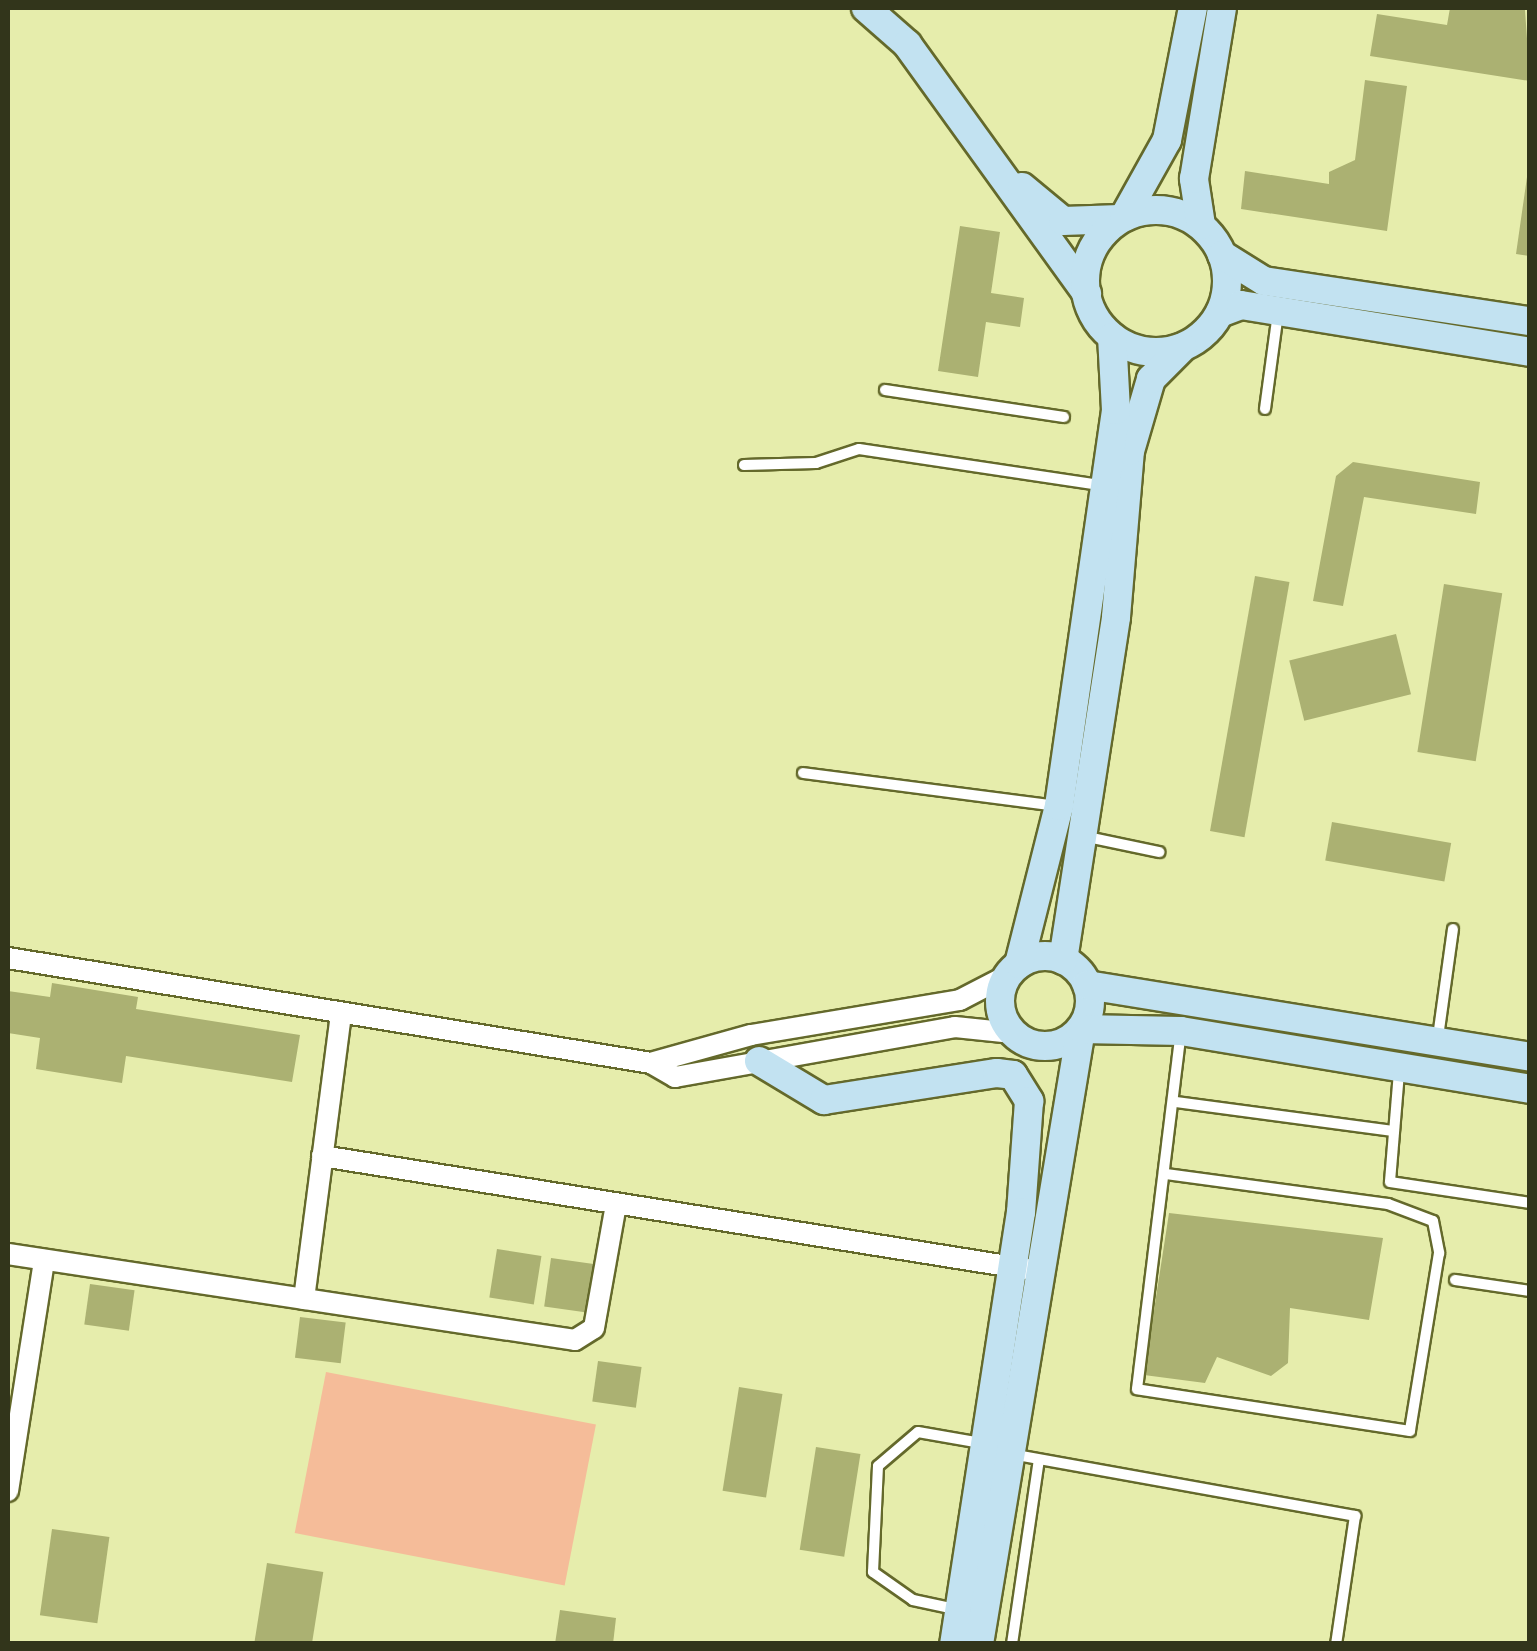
<!DOCTYPE html>
<html>
<head>
<meta charset="utf-8">
<style>
	body { margin:0 }
	#map { position:relative; width:1537px; height:1651px; overflow:hidden; background:#e6edac; font-family:Inter,sans-serif }
	div>[style] { position:absolute }
	.green>* { inset:0; background:#f5bc99; transform-origin:0 0 }
	.building>* { inset:0; background:#abb172; transform-origin:0 0 }
	.roads { filter:drop-shadow(2px 0 #64692b) drop-shadow(-2px 0 #64692b) drop-shadow(0 2px #64692b) drop-shadow(0 -2px #64692b) }
	.lane>* { height:10px; margin:-5px; padding:0 5px; transform-origin:5px; border-radius:5px; background:#fff }
	.street>* { height:20px; margin:-10px; padding:0 10px; transform-origin:10px; border-radius:10px; background:#fff }
	.secondary>* { height:28px; margin:-14px; padding:0 14px; transform-origin:14px; border-radius:14px; background:#c2e2f1 }
	.secondary>.ring { margin:-14px; padding:0; box-sizing:content-box; background:none; border:28px solid #c2e2f1; border-radius:50% }
	span { translate:-50% -50%; white-space:nowrap; text-align:center; line-height:1.15; -webkit-text-stroke:10px #fff; paint-order:stroke }
	.frame { position:absolute; inset:0; border:10px solid #32351b; pointer-events:none }
</style>
</head>
<body>
<div id="map">
	<div class="green">
		<i style="left:326px;top:1372px;width:275px;height:164px;rotate:11deg"></i>
	</div>
	<div class="building">
		<i style="clip-path:polygon(1450px 8px,1525px 10px,1530px 81px,1370px 56px,1377px 14px,1447px 25px)"></i>
		<i style="clip-path:polygon(1365px 80px,1407px 86px,1387px 231px,1241px 209px,1245px 171px,1329px 184px,1329px 172px,1355px 160px)"></i>
		<i style="clip-path:polygon(1527px 177px,1530px 177px,1530px 256px,1516px 254px)"></i>
		<i style="clip-path:polygon(960px 226px,1000px 232px,991px 293px,1024px 298px,1020px 327px,986px 322px,978px 377px,938px 371px)"></i>
		<i style="clip-path:polygon(1353px 462px,1480px 482px,1476px 514px,1364px 497px,1343px 606px,1313px 601px,1336px 476px)"></i>
		<i style="left:1255px;top:576px;width:35px;height:259px;rotate:10deg"></i>
		<i style="left:1444px;top:584px;width:59px;height:170px;rotate:9deg"></i>
		<i style="left:1396px;top:634px;width:62px;height:110px;rotate:76deg"></i>
		<i style="left:1332px;top:822px;width:121px;height:39px;rotate:10deg"></i>
		<i style="clip-path:polygon(52px 983px,138px 997px,136px 1009px,300px 1035px,292px 1082px,126px 1056px,122px 1083px,36px 1069px,40px 1038px,8px 1033px,8px 991px,50px 997px)"></i>
		<i style="clip-path:polygon(1169px 1213px,1383px 1238px,1369px 1320px,1290px 1308px,1288px 1363px,1271px 1376px,1217px 1357px,1205px 1383px,1144px 1375px)"></i>
		<i style="left:497px;top:1249px;width:45px;height:49px;rotate:9deg"></i>
		<i style="left:551px;top:1258px;width:43px;height:49px;rotate:8deg"></i>
		<i style="left:90px;top:1284px;width:45px;height:41px;rotate:8deg"></i>
		<i style="left:300px;top:1317px;width:46px;height:41px;rotate:7deg"></i>
		<i style="left:598px;top:1361px;width:44px;height:41px;rotate:8deg"></i>
		<i style="left:739px;top:1387px;width:44px;height:105px;rotate:9deg"></i>
		<i style="left:816px;top:1447px;width:45px;height:104px;rotate:9deg"></i>
		<i style="left:52px;top:1529px;width:58px;height:87px;rotate:8deg"></i>
		<i style="left:267px;top:1563px;width:57px;height:82px;rotate:9deg"></i>
		<i style="clip-path:polygon(560px 1610px,616px 1618px,613px 1644px,555px 1644px)"></i>
	</div>
	<div class="roads">
		<div class="lane">
			<i style="left:885px;top:390px;width:181px;rotate:8.6deg"></i>
			<i style="left:1265px;top:409px;width:97px;rotate:-82.3deg"></i>
			<i style="left:744px;top:465px;width:72px;rotate:-1.6deg"></i>
			<i style="left:816px;top:463px;width:45px;rotate:-18deg"></i>
			<i style="left:859px;top:449px;width:245px;rotate:8.5deg"></i>
			<i style="left:803px;top:773px;width:257px;rotate:7.4deg"></i>
			<i style="left:1087px;top:837px;width:74px;rotate:11.8deg"></i>
			<i style="left:1438px;top:1037px;width:109px;rotate:-82.1deg"></i>
			<i style="left:1399px;top:1072px;width:110px;rotate:94.7deg"></i>
			<i style="left:1390px;top:1182px;width:142px;rotate:8.5deg"></i>
			<i style="left:1176px;top:1102px;width:219px;rotate:7.6deg"></i>
			<i style="left:1166px;top:1174px;width:224px;rotate:7.7deg"></i>
			<i style="left:1388px;top:1204px;width:48px;rotate:20.7deg"></i>
			<i style="left:1433px;top:1221px;width:33px;rotate:79deg"></i>
			<i style="left:1439px;top:1253px;width:180px;rotate:99.3deg"></i>
			<i style="left:1410px;top:1431px;width:276px;rotate:-171.3deg"></i>
			<i style="left:1137px;top:1389px;width:360px;rotate:-83deg"></i>
			<i style="left:1455px;top:1280px;width:76px;rotate:8.3deg"></i>
			<i style="left:1011px;top:1454px;width:350px;rotate:10.2deg"></i>
			<i style="left:1355px;top:1516px;width:129px;rotate:98.4deg"></i>
			<i style="left:955px;top:1609px;width:43px;rotate:-167.9deg"></i>
			<i style="left:913px;top:1600px;width:49px;rotate:-145deg"></i>
			<i style="left:873px;top:1572px;width:106px;rotate:-87.3deg"></i>
			<i style="left:878px;top:1466px;width:52px;rotate:-40.4deg"></i>
			<i style="left:918px;top:1432px;width:64px;rotate:9.9deg"></i>
			<i style="left:1012px;top:1644px;width:186px;rotate:-81.7deg"></i>
		</div>
		<div class="street">
			<i style="left:8px;top:958px;width:652px;rotate:9.27deg"></i>
			<i style="left:1008px;top:975px;width:54px;rotate:152.5deg"></i>
			<i style="left:960px;top:1000px;width:212px;rotate:170.5deg"></i>
			<i style="left:751px;top:1035px;width:104px;rotate:164.4deg"></i>
			<i style="left:651px;top:1063px;width:28px;rotate:30deg"></i>
			<i style="left:675px;top:1077px;width:284px;rotate:-10.1deg"></i>
			<i style="left:955px;top:1027px;width:58px;rotate:5.9deg"></i>
			<i style="left:322px;top:1156px;width:713px;rotate:9.12deg"></i>
			<i style="left:8px;top:1254px;width:573px;rotate:8.62deg"></i>
			<i style="left:575px;top:1340px;width:22px;rotate:-32deg"></i>
			<i style="left:594px;top:1328px;width:126px;rotate:-79.9deg"></i>
			<i style="left:304px;top:1299px;width:288px;rotate:-82.6deg"></i>
			<i style="left:8px;top:1491px;width:234px;rotate:-81.1deg"></i>
		</div>
		<div class="secondary">
			<i style="left:866px;top:8px;width:55px;rotate:41.3deg"></i>
			<i style="left:907px;top:44px;width:308px;rotate:54.2deg"></i>
			<i style="left:1022px;top:187px;width:53px;rotate:39.7deg"></i>
			<i style="left:1063px;top:221px;width:57px;rotate:-2deg"></i>
			<i class="ring" style="left:1085px;top:210px;width:114px;height:114px"></i>
			<i style="left:1124px;top:217px;width:88px;rotate:-60.8deg"></i>
			<i style="left:1167px;top:140px;width:135px;rotate:-78.9deg"></i>
			<i style="left:1201px;top:225px;width:47px;rotate:-98.7deg"></i>
			<i style="left:1194px;top:179px;width:173px;rotate:-80.7deg"></i>
			<i style="left:1222px;top:255px;width:49px;rotate:31.8deg"></i>
			<i style="left:1264px;top:281px;width:269px;rotate:8.6deg"></i>
			<i style="left:1220px;top:313px;width:22px;rotate:-21deg"></i>
			<i style="left:1241px;top:305px;width:293px;rotate:9.2deg"></i>
			<i class="ring" style="left:1000px;top:956px;width:62px;height:62px"></i>
			<i style="left:1063px;top:960px;width:347px;rotate:-81.2deg"></i>
			<i style="left:1116px;top:617px;width:167px;rotate:-85.2deg"></i>
			<i style="left:1130px;top:451px;width:75px;rotate:-73.7deg"></i>
			<i style="left:1151px;top:379px;width:45px;rotate:-45deg"></i>
			<i style="left:1019px;top:964px;width:163px;rotate:-75.8deg"></i>
			<i style="left:1059px;top:806px;width:400px;rotate:-81.8deg"></i>
			<i style="left:1116px;top:410px;width:73px;rotate:-93.1deg"></i>
			<i style="left:1087px;top:985px;width:449px;rotate:9.2deg"></i>
			<i style="left:759px;top:1061px;width:76px;rotate:31deg"></i>
			<i style="left:824px;top:1100px;width:175px;rotate:-8.9deg"></i>
			<i style="left:997px;top:1073px;width:16px;rotate:7deg"></i>
			<i style="left:1013px;top:1075px;width:31px;rotate:58deg"></i>
			<i style="left:1029px;top:1101px;width:111px;rotate:94.1deg"></i>
			<i style="left:1021px;top:1212px;width:437px;rotate:98.8deg"></i>
			<i style="left:979px;top:1644px;width:623px;rotate:-80.58deg"></i>
			<i style="left:1081px;top:1029px;width:100px;rotate:1.1deg"></i>
			<i style="left:1181px;top:1031px;width:354px;rotate:9.4deg"></i>
		</div>
	</div>
	<div class="frame"></div>
</div>
</body>
</html>
